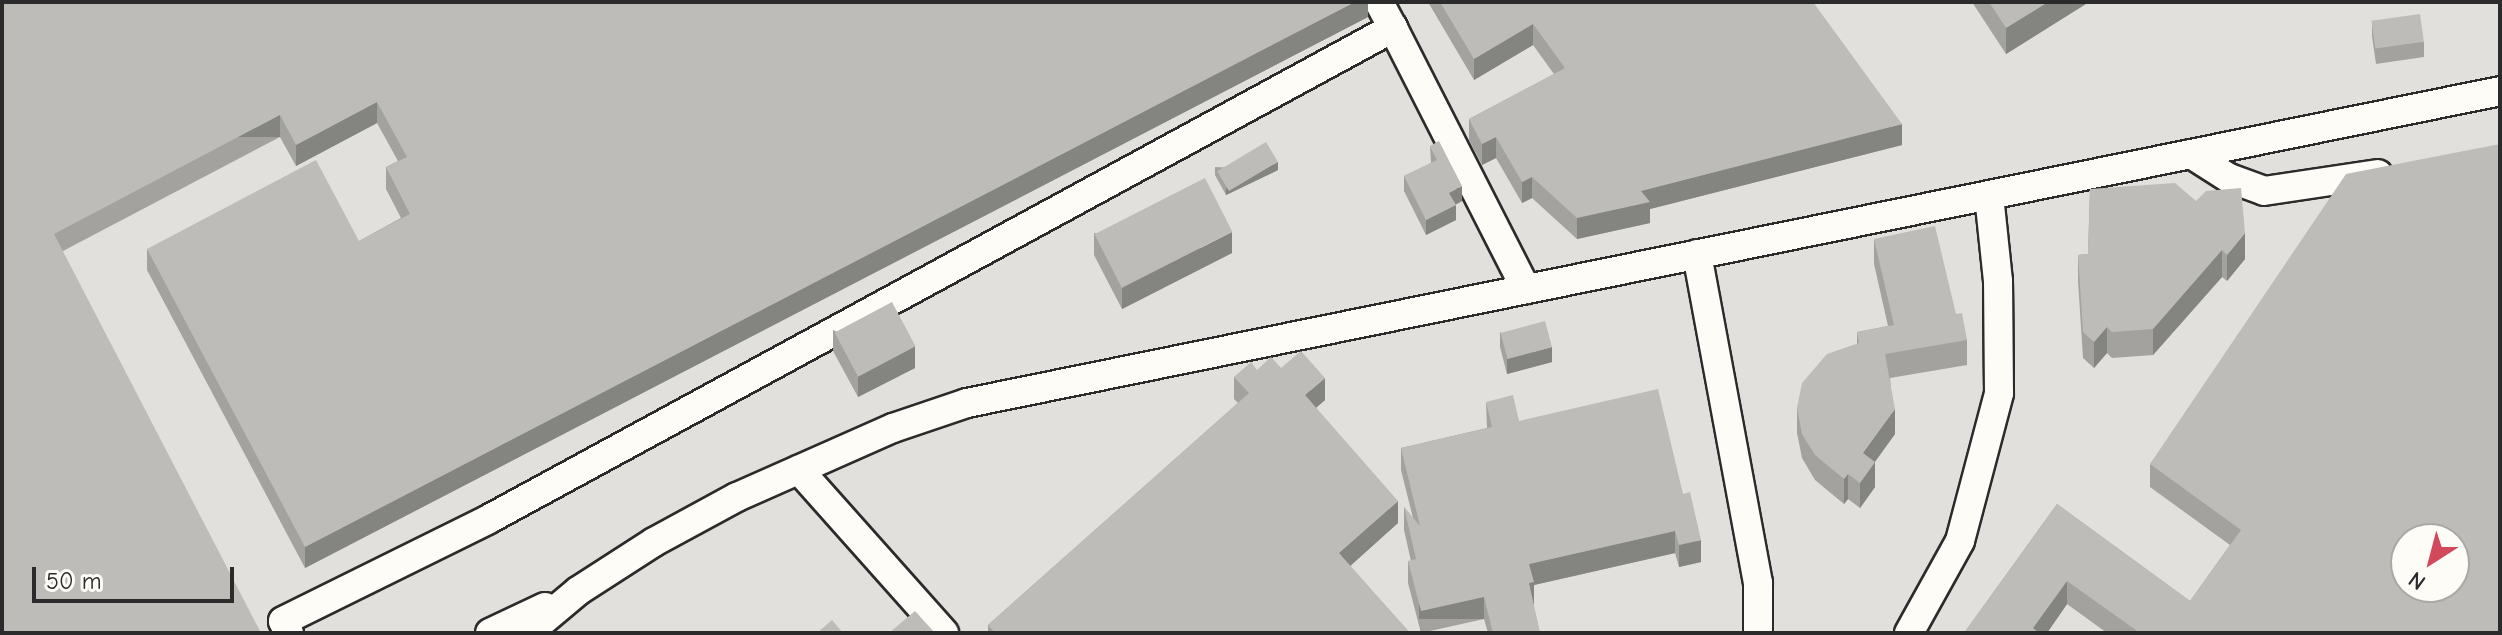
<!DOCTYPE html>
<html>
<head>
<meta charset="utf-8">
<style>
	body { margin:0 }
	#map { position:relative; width:2502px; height:635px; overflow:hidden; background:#f0efeb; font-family:"Comic Neue",sans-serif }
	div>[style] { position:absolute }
	.built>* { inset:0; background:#e1e0dc }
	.roads { filter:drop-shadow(2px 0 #2b2b2b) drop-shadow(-2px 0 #2b2b2b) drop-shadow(0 2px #2b2b2b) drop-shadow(0 -2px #2b2b2b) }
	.minor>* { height:28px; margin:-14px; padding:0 14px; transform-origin:14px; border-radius:14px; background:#fdfcf7 }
	.wall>* { inset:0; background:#a3a29e }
	.shaded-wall>* { inset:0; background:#848481; transform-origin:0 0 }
	.building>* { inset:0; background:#bdbcb8; transform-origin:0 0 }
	span { translate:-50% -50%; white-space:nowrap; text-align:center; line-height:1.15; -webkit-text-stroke:8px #fdfcf7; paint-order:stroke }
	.frame { position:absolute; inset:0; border:4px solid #2b2b2b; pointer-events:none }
	.north { position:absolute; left:2390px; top:523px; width:80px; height:80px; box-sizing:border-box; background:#fdfcf7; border:2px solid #a9a8a5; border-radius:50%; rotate:216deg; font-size:22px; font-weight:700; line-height:32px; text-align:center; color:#2b2b2b }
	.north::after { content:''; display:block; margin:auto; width:28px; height:36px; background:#d1495b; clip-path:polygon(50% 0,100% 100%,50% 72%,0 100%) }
	.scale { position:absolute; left:32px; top:567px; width:202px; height:36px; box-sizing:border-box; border:4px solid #2b2b2b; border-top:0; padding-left:10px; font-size:24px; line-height:28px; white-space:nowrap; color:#2b2b2b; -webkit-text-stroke:6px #fdfcf7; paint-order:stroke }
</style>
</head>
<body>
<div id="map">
	<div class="built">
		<i style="clip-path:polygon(evenodd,2px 2px,2500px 2px,2500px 633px,2px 633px,2px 2px,2406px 539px,2454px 539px,2454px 587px,2406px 587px,2406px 539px)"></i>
	</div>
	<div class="roads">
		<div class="minor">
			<i style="left:1379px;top:2px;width:30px;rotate:62deg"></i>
			<i style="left:2191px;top:154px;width:45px;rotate:32.3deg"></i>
			<i style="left:2229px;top:178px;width:37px;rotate:20deg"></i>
			<i style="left:2264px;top:191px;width:115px;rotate:-8.5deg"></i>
			<i style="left:1697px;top:254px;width:335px;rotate:79.5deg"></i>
			<i style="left:1758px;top:583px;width:50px;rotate:90deg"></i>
			<i style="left:799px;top:470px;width:218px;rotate:48.3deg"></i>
			<i style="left:289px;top:633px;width:13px;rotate:-117deg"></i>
			<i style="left:283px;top:621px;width:230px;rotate:-26.3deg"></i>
			<i style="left:489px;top:519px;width:1029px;rotate:-28.51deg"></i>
			<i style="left:1393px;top:28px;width:293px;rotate:63deg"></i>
			<i style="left:490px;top:633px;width:61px;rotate:-25.3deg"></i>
			<i style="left:528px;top:633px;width:65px;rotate:-40deg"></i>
			<i style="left:578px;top:591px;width:90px;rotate:-32.8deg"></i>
			<i style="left:654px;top:542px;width:94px;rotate:-28.5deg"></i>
			<i style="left:737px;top:497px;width:171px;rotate:-23.9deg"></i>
			<i style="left:893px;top:428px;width:78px;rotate:-18.7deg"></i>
			<i style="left:967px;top:403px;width:1564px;rotate:-11.5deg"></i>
			<i style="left:1909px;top:633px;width:105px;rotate:-61deg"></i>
			<i style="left:1960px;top:541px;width:153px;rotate:-75.2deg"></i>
			<i style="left:1999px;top:393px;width:112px;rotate:-90.5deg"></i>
			<i style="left:1998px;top:281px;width:86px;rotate:-96deg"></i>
		</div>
	</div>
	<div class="wall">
		<i style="clip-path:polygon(2px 2px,1368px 2px,1368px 17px,305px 568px,147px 270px,147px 249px,359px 241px,401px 218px,386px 189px,386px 167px,398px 161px,377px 123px,296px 166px,280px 137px,63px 251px,2px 633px)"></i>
		<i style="clip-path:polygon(1428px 2px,1813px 2px,1902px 145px,1650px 209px,1650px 223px,1577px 239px,1532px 198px,1522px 203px,1496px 158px,1482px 165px,1469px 140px,1469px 119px,1554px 74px,1533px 45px,1474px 80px)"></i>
		<i style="clip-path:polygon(1972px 2px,2089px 2px,2006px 54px)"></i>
		<i style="clip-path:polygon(2372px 21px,2424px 42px,2424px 57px,2376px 64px,2372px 36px)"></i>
		<i style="clip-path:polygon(1430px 146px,1462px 201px,1455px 205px,1456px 220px,1426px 235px,1404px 191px,1404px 176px,1431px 163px)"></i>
		<i style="clip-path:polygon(1215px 167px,1278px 170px,1226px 195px,1215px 175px)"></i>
		<i style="clip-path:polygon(2090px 189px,2245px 259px,2227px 281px,2222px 277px,2153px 355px,2112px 358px,2107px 353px,2094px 368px,2083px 358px,2078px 281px,2078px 255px,2088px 254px)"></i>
		<i style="clip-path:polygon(1094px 233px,1232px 253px,1122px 309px,1094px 255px)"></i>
		<i style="clip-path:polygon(1874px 239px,1956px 314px,1967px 340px,1967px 365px,1890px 378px,1895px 434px,1875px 462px,1875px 487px,1860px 508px,1848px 499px,1844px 504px,1815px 480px,1802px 458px,1797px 433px,1797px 408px,1857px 344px,1857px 332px,1888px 326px,1874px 264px)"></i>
		<i style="clip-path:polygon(833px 330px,915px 368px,858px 397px,833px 351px)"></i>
		<i style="clip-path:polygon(1500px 332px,1552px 362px,1507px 374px,1500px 347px)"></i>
		<i style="clip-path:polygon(1281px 368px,1325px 400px,1316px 408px,1398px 523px,1350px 566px,1410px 633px,988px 633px,988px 625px,1238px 403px,1234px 399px,1234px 377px,1257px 370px)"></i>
		<i style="clip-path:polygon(1486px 402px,1519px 421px,1683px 494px,1701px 562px,1679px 567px,1675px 553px,1534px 585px,1533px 604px,1540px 633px,1488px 633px,1484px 619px,1421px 633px,1408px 583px,1408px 561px,1411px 561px,1404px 530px,1404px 507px,1413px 518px,1401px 470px,1401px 448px,1487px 428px)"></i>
		<i style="clip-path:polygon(2150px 464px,2500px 633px,2107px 633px,2067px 604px,2047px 633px,1964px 633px,2057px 504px,2190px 601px,2230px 545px,2150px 487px)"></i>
	</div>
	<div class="shaded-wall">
		<i style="clip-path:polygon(1355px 2px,1368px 2px,1368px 17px,305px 568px,305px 547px)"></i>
		<i style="clip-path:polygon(2048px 2px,2089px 2px,2006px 54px,2006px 28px)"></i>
		<i style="clip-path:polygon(1533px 24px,1533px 45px,1474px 80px,1474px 59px)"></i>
		<i style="clip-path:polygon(377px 102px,377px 123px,296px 166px,296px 145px)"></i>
		<i style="left:280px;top:115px;width:22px;height:255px;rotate:90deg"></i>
		<i style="clip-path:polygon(1902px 124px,1902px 145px,1650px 209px,1650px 223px,1577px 239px,1577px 218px,1641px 191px)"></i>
		<i style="clip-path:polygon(1496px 137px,1496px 158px,1482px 165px,1482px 144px)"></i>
		<i style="clip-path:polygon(1278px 162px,1278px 170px,1226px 195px,1226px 188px)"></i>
		<i style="clip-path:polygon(1532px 177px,1532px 198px,1522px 203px,1522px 182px)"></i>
		<i style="clip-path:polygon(1462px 186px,1462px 201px,1449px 208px,1449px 193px)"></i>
		<i style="clip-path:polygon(1456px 205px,1456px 220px,1426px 235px,1426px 220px)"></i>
		<i style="clip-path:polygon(1232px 232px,1232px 253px,1122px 309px,1122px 288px)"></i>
		<i style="clip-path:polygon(2245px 233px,2245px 259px,2227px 281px,2227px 255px)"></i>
		<i style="clip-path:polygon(2222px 250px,2222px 277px,2153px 355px,2153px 329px)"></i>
		<i style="clip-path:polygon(2107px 327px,2107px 353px,2094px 368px,2094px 342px)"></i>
		<i style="clip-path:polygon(915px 346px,915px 368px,858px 397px,858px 376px)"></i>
		<i style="clip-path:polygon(1552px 347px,1552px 362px,1507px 374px,1507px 359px)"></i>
		<i style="clip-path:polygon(1325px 378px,1325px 400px,1305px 417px,1305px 395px)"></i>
		<i style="clip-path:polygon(1895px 409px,1895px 434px,1863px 478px,1863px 453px)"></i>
		<i style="clip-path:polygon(1875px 462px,1875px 487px,1860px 508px,1860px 483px)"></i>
		<i style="clip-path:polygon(1848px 474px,1848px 499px,1844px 504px,1844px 479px)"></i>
		<i style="clip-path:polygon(1398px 501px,1398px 523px,1339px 576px,1339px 553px)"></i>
		<i style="clip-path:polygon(1675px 531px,1675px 553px,1534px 585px,1534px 604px,1529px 605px,1529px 564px)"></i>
		<i style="clip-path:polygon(1701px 540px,1701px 562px,1679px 567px,1679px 545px)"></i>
		<i style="clip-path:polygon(2067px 581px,2067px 604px,2047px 633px,2033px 633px,2033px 628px)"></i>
		<i style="left:1484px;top:597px;width:22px;height:65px;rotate:90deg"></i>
	</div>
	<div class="building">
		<i style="clip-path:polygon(2px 2px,1355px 2px,305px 547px,147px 249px,316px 160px,359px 241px,410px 214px,386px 167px,407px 157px,377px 102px,296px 145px,280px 115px,54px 234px,261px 633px,2px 633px)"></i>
		<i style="clip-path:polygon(1440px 2px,1813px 2px,1902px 124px,1641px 191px,1650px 202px,1577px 218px,1532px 177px,1522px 182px,1496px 137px,1482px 144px,1469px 119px,1565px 68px,1533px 24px,1474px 59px)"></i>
		<i style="clip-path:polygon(1989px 2px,2048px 2px,2006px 28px)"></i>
		<i style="left:2420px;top:14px;width:28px;height:49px;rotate:82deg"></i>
		<i style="clip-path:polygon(1439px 141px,1462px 186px,1449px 193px,1456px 205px,1426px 220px,1404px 176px,1437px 160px,1430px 146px)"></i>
		<i style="left:1266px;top:142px;width:23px;height:57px;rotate:59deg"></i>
		<i style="clip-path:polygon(evenodd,2500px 144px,2500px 633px,2140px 633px,2067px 581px,2033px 628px,2039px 633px,1964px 633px,2057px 504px,2190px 601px,2241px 530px,2150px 464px,2346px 174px,2500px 144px,2406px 539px,2454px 539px,2454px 587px,2406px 587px,2406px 539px)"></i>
		<i style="left:1205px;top:178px;width:60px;height:124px;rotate:63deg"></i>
		<i style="clip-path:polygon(2175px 183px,2196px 201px,2206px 191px,2241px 188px,2245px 233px,2227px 255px,2222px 250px,2153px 329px,2112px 332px,2107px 327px,2094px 342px,2083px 332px,2078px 255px,2088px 254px,2090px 189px)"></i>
		<i style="clip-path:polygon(1935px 226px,1956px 314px,1962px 313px,1967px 340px,1885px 354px,1895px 409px,1863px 453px,1875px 462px,1860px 483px,1848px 474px,1844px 479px,1815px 455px,1802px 434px,1797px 408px,1802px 383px,1827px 354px,1859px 343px,1857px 332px,1894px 325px,1874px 239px)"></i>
		<i style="left:892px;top:302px;width:50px;height:65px;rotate:62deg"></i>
		<i style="left:1545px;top:321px;width:27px;height:46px;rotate:75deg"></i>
		<i style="clip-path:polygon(1301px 351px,1325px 378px,1305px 395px,1398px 501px,1339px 553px,1410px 633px,995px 633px,988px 625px,1249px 393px,1234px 377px,1251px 362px,1257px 370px,1271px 357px,1281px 368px)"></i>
		<i style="clip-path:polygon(1658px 389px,1683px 494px,1690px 492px,1701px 540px,1679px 545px,1675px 531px,1529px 564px,1534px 582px,1529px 583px,1540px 633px,1493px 633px,1484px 597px,1421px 611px,1408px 561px,1416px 559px,1404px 507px,1420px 526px,1401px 448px,1492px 427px,1486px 402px,1513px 395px,1519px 421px)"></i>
		<i style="clip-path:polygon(915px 611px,935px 633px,889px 633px)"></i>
		<i style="clip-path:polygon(832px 620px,843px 633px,817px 633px)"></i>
	</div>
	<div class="frame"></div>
	<div class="north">N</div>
	<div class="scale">50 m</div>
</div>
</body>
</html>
